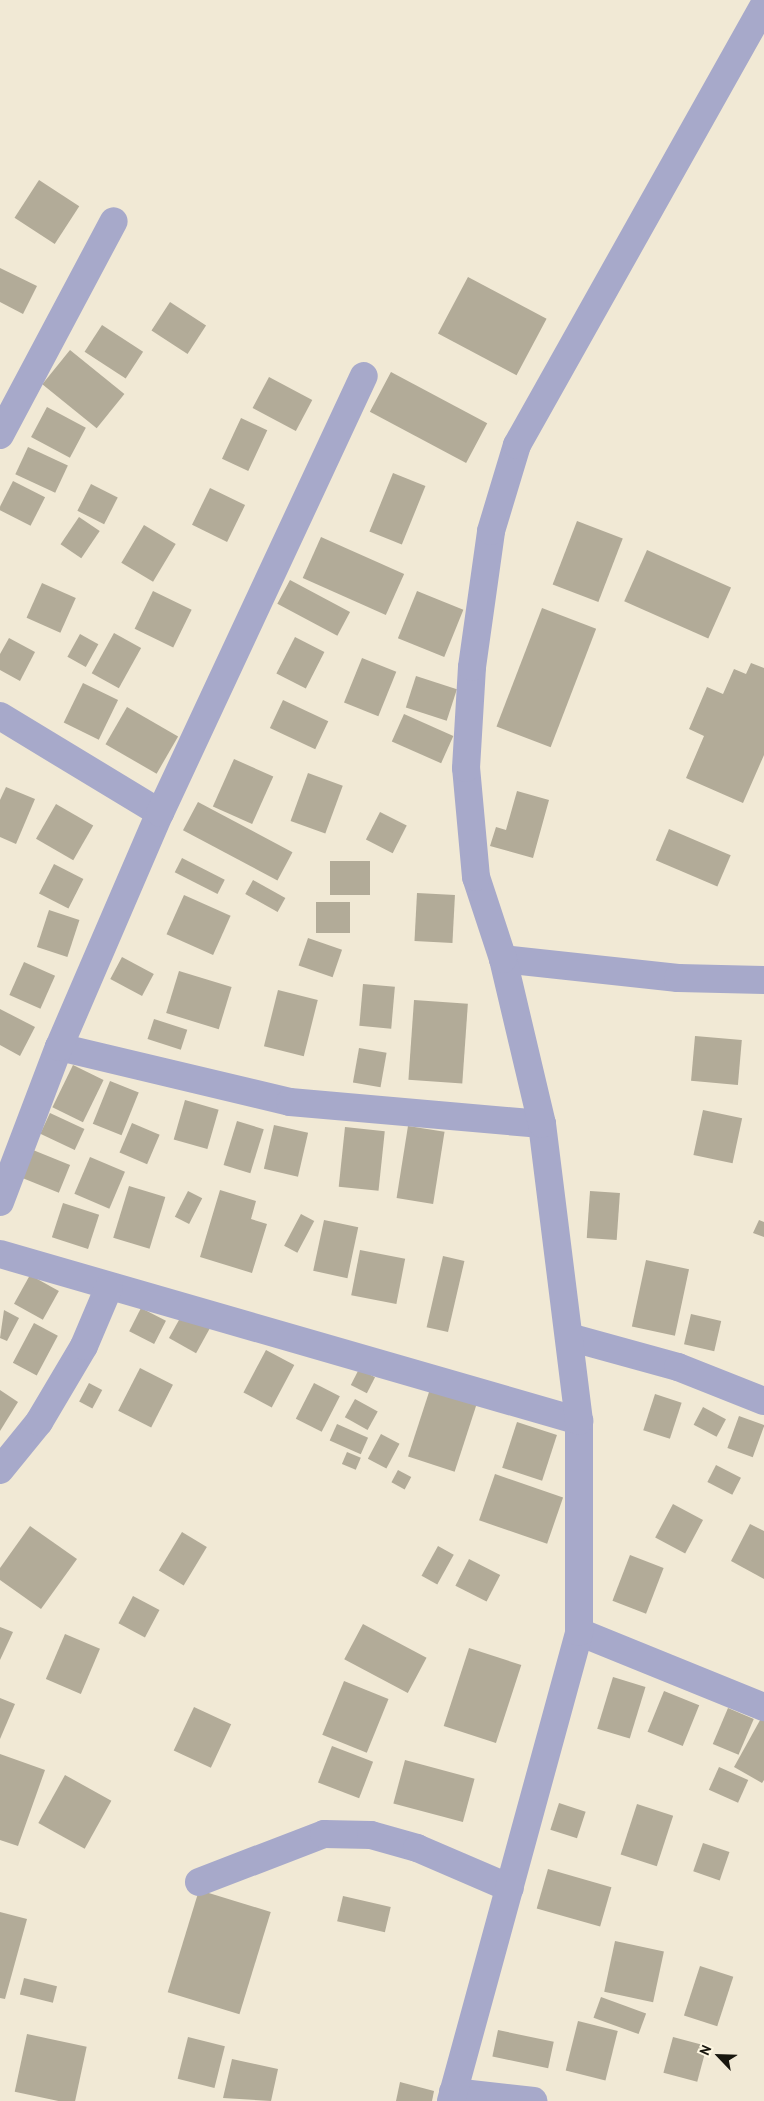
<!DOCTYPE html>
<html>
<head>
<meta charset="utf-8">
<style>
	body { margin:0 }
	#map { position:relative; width:764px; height:2101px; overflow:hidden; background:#f1e9d5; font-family:"PT Sans",sans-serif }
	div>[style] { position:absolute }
	.building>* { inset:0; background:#b2ab98; transform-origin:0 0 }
	.minor>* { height:28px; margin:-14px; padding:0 14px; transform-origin:14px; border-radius:14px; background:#a7a9ca }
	span { translate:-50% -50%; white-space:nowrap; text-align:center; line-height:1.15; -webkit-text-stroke:5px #fef7e2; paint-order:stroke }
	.north { position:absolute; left:694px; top:2031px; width:50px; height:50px; -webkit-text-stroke:4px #fef7e2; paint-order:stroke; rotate:294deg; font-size:14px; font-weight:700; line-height:20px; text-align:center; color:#18160e }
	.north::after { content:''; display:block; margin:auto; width:18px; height:22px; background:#18160e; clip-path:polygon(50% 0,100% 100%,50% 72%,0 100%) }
</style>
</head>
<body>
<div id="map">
	<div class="building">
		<i style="left:39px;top:180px;width:48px;height:45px;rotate:33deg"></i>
		<i style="clip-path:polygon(0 268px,37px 286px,23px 314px,0 302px)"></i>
		<i style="left:468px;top:277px;width:89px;height:64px;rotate:28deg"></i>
		<i style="left:170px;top:302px;width:43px;height:34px;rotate:33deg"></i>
		<i style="left:102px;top:325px;width:49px;height:32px;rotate:33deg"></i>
		<i style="left:70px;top:350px;width:70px;height:44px;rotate:39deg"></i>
		<i style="left:391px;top:372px;width:109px;height:45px;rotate:28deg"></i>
		<i style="left:269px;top:377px;width:49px;height:35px;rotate:28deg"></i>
		<i style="left:47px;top:407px;width:44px;height:34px;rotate:28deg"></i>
		<i style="left:241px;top:418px;width:29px;height:45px;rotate:25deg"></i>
		<i style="left:28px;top:447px;width:44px;height:30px;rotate:25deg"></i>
		<i style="left:393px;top:473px;width:35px;height:63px;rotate:22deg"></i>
		<i style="left:13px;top:481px;width:36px;height:32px;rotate:27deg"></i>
		<i style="left:91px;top:484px;width:30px;height:30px;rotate:27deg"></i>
		<i style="left:210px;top:488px;width:39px;height:41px;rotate:26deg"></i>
		<i style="left:79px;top:517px;width:25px;height:33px;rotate:34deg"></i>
		<i style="left:577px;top:521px;width:49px;height:68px;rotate:21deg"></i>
		<i style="left:144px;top:525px;width:37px;height:44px;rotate:31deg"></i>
		<i style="left:321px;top:537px;width:91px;height:45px;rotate:24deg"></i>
		<i style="left:647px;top:550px;width:92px;height:56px;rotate:24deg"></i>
		<i style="left:290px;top:580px;width:68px;height:27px;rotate:28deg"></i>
		<i style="left:42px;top:583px;width:37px;height:38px;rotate:24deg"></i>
		<i style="left:153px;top:591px;width:43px;height:42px;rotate:26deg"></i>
		<i style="left:417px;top:591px;width:50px;height:51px;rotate:22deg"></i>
		<i style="left:542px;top:608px;width:58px;height:127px;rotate:21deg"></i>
		<i style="left:114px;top:633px;width:31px;height:46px;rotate:29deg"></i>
		<i style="left:80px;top:634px;width:21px;height:26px;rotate:29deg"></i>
		<i style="left:295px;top:637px;width:33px;height:41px;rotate:27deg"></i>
		<i style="clip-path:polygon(9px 638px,35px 652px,20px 681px,0 670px,0 654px)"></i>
		<i style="left:362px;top:658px;width:37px;height:48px;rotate:22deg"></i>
		<i style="clip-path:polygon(751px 663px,764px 668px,764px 755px,743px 803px,686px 778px,704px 736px,689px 729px,707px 687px,723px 694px,734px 669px,746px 674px)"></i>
		<i style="left:416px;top:676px;width:43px;height:33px;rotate:18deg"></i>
		<i style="left:83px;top:683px;width:39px;height:44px;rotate:26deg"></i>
		<i style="left:283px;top:700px;width:50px;height:31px;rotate:25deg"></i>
		<i style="left:127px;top:707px;width:59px;height:43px;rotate:30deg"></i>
		<i style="left:404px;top:714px;width:54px;height:30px;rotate:24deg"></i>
		<i style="left:234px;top:759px;width:43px;height:52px;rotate:24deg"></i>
		<i style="left:308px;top:773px;width:37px;height:51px;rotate:20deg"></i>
		<i style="clip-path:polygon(6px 787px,35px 799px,16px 844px,0 837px,0 800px)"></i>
		<i style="clip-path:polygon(517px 791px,549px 800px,533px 858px,490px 846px,496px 827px,506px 830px)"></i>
		<i style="left:198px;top:802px;width:107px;height:32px;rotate:28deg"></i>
		<i style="left:56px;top:804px;width:43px;height:40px;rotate:30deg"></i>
		<i style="left:380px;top:812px;width:30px;height:31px;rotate:27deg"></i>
		<i style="left:669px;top:829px;width:67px;height:34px;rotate:23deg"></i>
		<i style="left:182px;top:858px;width:48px;height:16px;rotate:27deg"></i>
		<i style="left:330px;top:861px;width:40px;height:34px"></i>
		<i style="left:54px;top:864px;width:33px;height:33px;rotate:27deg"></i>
		<i style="left:253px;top:880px;width:37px;height:16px;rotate:29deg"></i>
		<i style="left:417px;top:893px;width:38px;height:48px;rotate:3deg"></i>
		<i style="left:184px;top:895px;width:51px;height:43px;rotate:24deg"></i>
		<i style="left:316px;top:902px;width:34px;height:31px"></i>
		<i style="left:49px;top:910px;width:32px;height:39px;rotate:18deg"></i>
		<i style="left:308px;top:938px;width:36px;height:29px;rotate:19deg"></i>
		<i style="left:122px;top:957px;width:36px;height:25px;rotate:28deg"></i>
		<i style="left:24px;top:962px;width:34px;height:36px;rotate:24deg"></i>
		<i style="left:179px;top:971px;width:55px;height:44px;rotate:17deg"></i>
		<i style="left:363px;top:984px;width:32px;height:42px;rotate:5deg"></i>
		<i style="left:278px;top:990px;width:41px;height:58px;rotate:14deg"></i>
		<i style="left:414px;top:1000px;width:54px;height:80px;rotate:4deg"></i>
		<i style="clip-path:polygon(0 1009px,35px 1027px,20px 1056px,0 1045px)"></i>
		<i style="left:154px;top:1019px;width:35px;height:21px;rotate:18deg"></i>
		<i style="left:695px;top:1036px;width:47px;height:45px;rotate:5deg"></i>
		<i style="left:359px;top:1048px;width:28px;height:35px;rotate:10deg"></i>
		<i style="left:73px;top:1065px;width:34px;height:47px;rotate:26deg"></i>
		<i style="left:110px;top:1081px;width:31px;height:46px;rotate:22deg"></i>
		<i style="left:185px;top:1100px;width:35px;height:41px;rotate:16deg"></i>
		<i style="left:703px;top:1110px;width:40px;height:46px;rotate:12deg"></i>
		<i style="left:50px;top:1113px;width:38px;height:23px;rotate:25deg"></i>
		<i style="left:237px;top:1121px;width:28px;height:46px;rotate:17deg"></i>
		<i style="left:132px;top:1123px;width:30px;height:32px;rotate:23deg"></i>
		<i style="left:274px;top:1125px;width:35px;height:45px;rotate:13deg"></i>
		<i style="left:408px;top:1126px;width:37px;height:73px;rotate:9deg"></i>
		<i style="left:345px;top:1127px;width:40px;height:60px;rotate:6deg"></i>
		<i style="left:33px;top:1150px;width:40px;height:30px;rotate:22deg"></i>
		<i style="left:90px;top:1157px;width:38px;height:40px;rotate:23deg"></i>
		<i style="left:129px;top:1186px;width:38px;height:54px;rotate:17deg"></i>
		<i style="clip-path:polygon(220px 1190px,256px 1201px,251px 1219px,267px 1224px,252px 1273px,200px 1257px)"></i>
		<i style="left:188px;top:1191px;width:16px;height:29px;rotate:27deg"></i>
		<i style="left:590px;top:1191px;width:30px;height:47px;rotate:4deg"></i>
		<i style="left:63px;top:1203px;width:38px;height:36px;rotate:18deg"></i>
		<i style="left:301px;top:1214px;width:15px;height:36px;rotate:28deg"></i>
		<i style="left:324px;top:1220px;width:35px;height:52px;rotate:12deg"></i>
		<i style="clip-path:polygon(759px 1220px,764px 1222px,764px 1237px,753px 1233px)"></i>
		<i style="left:360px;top:1250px;width:46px;height:46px;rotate:11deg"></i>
		<i style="left:443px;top:1256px;width:22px;height:73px;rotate:13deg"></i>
		<i style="left:646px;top:1260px;width:44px;height:68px;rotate:12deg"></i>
		<i style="left:30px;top:1275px;width:33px;height:33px;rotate:29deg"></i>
		<i style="left:141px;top:1308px;width:28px;height:26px;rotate:27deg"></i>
		<i style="clip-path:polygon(4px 1310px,19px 1318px,7px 1341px,0 1338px)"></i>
		<i style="left:184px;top:1311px;width:31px;height:31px;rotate:29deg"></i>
		<i style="left:691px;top:1314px;width:31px;height:31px;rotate:13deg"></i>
		<i style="left:34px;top:1323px;width:27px;height:45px;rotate:28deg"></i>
		<i style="left:266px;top:1350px;width:32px;height:48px;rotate:28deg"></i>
		<i style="left:140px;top:1368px;width:37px;height:48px;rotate:27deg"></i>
		<i style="left:359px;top:1369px;width:18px;height:18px;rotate:27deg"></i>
		<i style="left:89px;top:1383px;width:15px;height:21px;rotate:28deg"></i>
		<i style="left:314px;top:1383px;width:29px;height:40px;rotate:27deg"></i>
		<i style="left:430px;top:1389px;width:49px;height:71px;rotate:18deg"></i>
		<i style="clip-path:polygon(0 1390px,18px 1402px,0 1431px)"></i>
		<i style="left:655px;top:1394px;width:28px;height:38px;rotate:18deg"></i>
		<i style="left:355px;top:1399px;width:26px;height:21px;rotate:29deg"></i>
		<i style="left:703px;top:1407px;width:26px;height:20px;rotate:28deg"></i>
		<i style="left:739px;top:1416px;width:27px;height:34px;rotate:20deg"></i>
		<i style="left:517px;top:1422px;width:42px;height:48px;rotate:18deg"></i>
		<i style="left:337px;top:1424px;width:34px;height:18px;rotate:24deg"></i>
		<i style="left:381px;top:1434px;width:21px;height:28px;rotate:28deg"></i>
		<i style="left:347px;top:1452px;width:15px;height:13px;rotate:23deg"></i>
		<i style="left:716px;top:1465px;width:28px;height:19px;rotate:27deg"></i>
		<i style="left:398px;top:1470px;width:15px;height:14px;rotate:28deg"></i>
		<i style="left:495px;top:1474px;width:72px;height:49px;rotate:19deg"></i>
		<i style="left:673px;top:1504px;width:34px;height:38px;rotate:28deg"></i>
		<i style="clip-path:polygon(750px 1524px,764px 1531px,764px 1579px,731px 1561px)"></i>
		<i style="clip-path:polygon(30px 1526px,77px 1559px,41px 1609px,0 1580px,0 1568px)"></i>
		<i style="left:182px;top:1532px;width:29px;height:45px;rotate:31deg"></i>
		<i style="left:438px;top:1546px;width:18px;height:34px;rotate:29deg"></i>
		<i style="left:630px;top:1555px;width:36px;height:49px;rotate:21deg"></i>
		<i style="left:469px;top:1559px;width:35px;height:30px;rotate:27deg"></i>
		<i style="left:133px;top:1596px;width:30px;height:31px;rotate:28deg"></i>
		<i style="left:363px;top:1624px;width:72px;height:40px;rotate:28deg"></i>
		<i style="clip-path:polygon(0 1627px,13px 1632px,0 1660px)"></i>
		<i style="left:65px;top:1634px;width:38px;height:49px;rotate:23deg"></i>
		<i style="left:469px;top:1648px;width:55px;height:82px;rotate:18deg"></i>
		<i style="left:613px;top:1677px;width:34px;height:54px;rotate:17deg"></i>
		<i style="left:344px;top:1681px;width:48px;height:58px;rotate:22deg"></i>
		<i style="left:664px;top:1691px;width:38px;height:44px;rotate:22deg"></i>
		<i style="clip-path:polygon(0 1698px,15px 1704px,0 1739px)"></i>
		<i style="left:194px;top:1707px;width:41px;height:48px;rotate:25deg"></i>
		<i style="left:728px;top:1708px;width:28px;height:39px;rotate:23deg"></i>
		<i style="clip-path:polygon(764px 1713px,764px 1780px,762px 1783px,734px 1767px)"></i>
		<i style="left:332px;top:1746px;width:44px;height:39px;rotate:21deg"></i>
		<i style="clip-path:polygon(0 1754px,45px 1770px,18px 1846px,0 1840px)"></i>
		<i style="left:405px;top:1760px;width:72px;height:45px;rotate:15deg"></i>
		<i style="left:719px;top:1767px;width:32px;height:25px;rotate:24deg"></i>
		<i style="left:65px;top:1775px;width:53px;height:55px;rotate:29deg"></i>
		<i style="left:559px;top:1803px;width:28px;height:28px;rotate:18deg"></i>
		<i style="left:637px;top:1804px;width:38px;height:53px;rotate:18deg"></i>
		<i style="left:703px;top:1843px;width:28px;height:30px;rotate:19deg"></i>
		<i style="left:548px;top:1869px;width:66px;height:41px;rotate:16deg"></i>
		<i style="left:199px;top:1890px;width:75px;height:107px;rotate:17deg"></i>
		<i style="left:343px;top:1896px;width:49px;height:26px;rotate:13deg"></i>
		<i style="clip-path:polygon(0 1912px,27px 1919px,5px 1999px,0 1998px)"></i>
		<i style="left:615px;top:1941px;width:50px;height:52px;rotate:12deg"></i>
		<i style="left:700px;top:1966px;width:35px;height:52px;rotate:18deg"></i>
		<i style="left:24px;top:1978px;width:34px;height:17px;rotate:14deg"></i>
		<i style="left:601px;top:1997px;width:48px;height:22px;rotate:20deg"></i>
		<i style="left:578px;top:2021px;width:41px;height:51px;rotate:14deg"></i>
		<i style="left:498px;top:2030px;width:57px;height:27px;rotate:12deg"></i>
		<i style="left:27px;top:2034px;width:61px;height:59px;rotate:12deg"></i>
		<i style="left:188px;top:2037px;width:38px;height:43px;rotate:14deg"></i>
		<i style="left:673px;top:2037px;width:35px;height:37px;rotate:15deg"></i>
		<i style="clip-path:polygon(232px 2059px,278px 2069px,271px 2101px,223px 2098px)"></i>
		<i style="clip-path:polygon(400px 2082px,434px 2091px,432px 2101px,396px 2101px)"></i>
	</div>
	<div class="minor">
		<i style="left:0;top:435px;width:242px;rotate:-62deg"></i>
		<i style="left:0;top:716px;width:187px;rotate:31.2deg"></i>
		<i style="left:503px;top:959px;width:176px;rotate:6.2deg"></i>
		<i style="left:678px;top:978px;width:86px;rotate:1.3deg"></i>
		<i style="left:59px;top:1047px;width:237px;rotate:13.4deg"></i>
		<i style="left:290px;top:1102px;width:253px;rotate:5deg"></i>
		<i style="left:0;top:1202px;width:166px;rotate:-69.2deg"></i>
		<i style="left:59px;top:1047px;width:255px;rotate:-66.7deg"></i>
		<i style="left:160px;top:813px;width:482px;rotate:-65deg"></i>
		<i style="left:0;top:1254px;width:603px;rotate:16.09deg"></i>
		<i style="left:569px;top:1337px;width:113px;rotate:15.4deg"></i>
		<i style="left:678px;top:1367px;width:92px;rotate:21.6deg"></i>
		<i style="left:0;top:1470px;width:62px;rotate:-50.9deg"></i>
		<i style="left:39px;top:1422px;width:88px;rotate:-59.4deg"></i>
		<i style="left:84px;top:1346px;width:64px;rotate:-67deg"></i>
		<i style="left:579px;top:1632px;width:200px;rotate:22.1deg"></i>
		<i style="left:199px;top:1882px;width:134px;rotate:-21deg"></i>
		<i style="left:324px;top:1834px;width:47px;rotate:1.2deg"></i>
		<i style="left:371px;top:1835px;width:48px;rotate:15.8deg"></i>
		<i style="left:417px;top:1848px;width:101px;rotate:23.3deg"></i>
		<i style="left:453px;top:2092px;width:81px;rotate:6.3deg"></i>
		<i style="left:451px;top:2101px;width:486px;rotate:-74.7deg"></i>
		<i style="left:579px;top:1632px;width:211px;rotate:-90deg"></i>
		<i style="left:579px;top:1421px;width:299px;rotate:-97.1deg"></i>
		<i style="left:542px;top:1124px;width:170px;rotate:-103.3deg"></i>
		<i style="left:503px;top:959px;width:86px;rotate:-108.2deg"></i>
		<i style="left:476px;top:877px;width:109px;rotate:-95.2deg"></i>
		<i style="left:466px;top:768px;width:101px;rotate:-86.6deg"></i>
		<i style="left:472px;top:667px;width:137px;rotate:-82deg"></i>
		<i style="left:491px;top:531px;width:90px;rotate:-73.2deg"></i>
		<i style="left:517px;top:445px;width:505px;rotate:-60.69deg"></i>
	</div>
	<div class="north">N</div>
</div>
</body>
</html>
